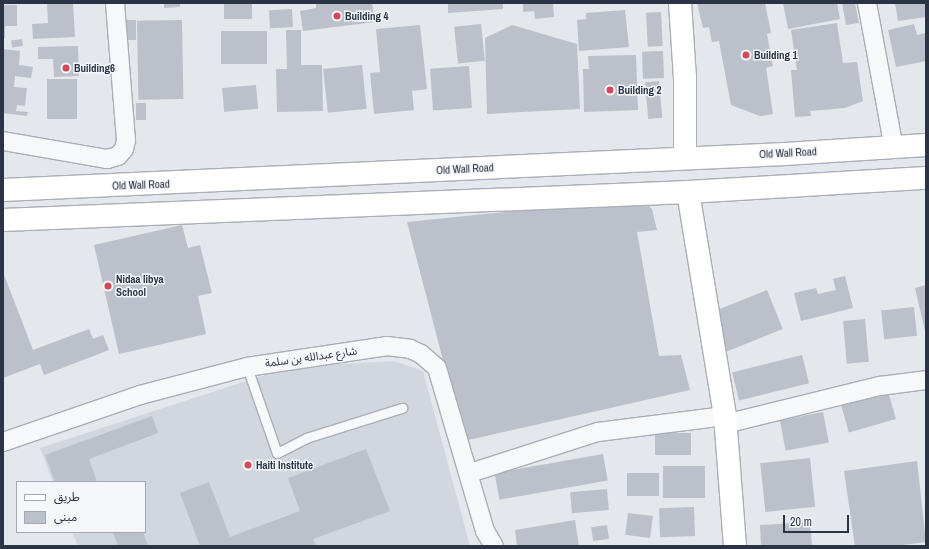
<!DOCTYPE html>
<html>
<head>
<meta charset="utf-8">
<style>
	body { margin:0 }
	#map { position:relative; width:929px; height:549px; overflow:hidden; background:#e4e7ec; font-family:"Archivo Narrow","Noto Sans Arabic",sans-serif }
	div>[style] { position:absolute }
	.built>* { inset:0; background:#d2d6de }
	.building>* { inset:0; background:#bbc0ca; transform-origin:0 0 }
	.roads { filter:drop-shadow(1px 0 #a9aeb7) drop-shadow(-1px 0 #a9aeb7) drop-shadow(0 1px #a9aeb7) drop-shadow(0 -1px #a9aeb7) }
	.service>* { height:9px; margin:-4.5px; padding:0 4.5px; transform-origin:4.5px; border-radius:4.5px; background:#f7f8fa }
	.minor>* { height:18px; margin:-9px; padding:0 9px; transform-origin:9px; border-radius:9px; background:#f7f8fa }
	.secondary>* { height:22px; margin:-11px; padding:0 11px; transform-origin:11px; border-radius:11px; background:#fff }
	.primary>* { height:22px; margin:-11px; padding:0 11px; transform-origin:11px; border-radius:11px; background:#fff }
	.dots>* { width:11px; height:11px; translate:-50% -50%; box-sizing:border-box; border:2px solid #f4f6f9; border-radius:50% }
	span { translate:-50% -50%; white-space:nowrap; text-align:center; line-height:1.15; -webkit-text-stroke:3px #f4f6f9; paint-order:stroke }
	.poi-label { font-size:11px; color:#2b3445; font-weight:700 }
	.left { translate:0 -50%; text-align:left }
	.street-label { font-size:11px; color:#2b3445 }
	.frame { position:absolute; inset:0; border:4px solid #2b3445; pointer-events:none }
	.legend { position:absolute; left:16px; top:481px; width:130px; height:52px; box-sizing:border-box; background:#f4f6f9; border:1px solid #a4a8b1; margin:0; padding:5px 7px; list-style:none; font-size:12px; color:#2b3445 }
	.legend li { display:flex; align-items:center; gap:8px; height:20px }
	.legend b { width:20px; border:1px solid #a4a8b1 }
	.scale { position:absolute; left:783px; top:515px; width:66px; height:18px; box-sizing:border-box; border:2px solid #2b3445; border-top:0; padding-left:5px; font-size:12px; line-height:14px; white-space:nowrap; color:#2b3445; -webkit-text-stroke:3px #f4f6f9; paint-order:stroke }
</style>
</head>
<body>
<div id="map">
	<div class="built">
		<i style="clip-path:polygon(394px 361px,423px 371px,470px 546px,78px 546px,72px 532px,145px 532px,145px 482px,53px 482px,40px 448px,289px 367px)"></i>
	</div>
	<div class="building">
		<i style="clip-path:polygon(47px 3px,73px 3px,75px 37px,33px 39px,32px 24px,48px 23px)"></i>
		<i style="clip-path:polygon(164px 3px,180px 3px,180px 7px,164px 8px)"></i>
		<i style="left:224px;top:3px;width:28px;height:16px"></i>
		<i style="clip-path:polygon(316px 3px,372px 3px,375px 22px,303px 31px,300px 11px,316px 8px)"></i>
		<i style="clip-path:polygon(448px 3px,503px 3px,503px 9px,448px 13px)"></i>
		<i style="clip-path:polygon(523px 3px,553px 3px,554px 17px,535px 19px,534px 11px,523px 12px)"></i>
		<i style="clip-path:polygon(697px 3px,765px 3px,771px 33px,767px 34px,773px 66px,766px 68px,773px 114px,760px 116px,731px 105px,719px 41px,712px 42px,709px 27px,703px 28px)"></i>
		<i style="clip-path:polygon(783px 3px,837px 3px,840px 19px,788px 29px)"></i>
		<i style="clip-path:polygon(842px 3px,855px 3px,859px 23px,846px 25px)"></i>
		<i style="clip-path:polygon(895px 3px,926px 3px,926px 17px,898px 21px)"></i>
		<i style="clip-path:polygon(3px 5px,17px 5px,17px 26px,5px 26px,5px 38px,3px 38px)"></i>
		<i style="left:292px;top:9px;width:18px;height:23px;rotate:87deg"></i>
		<i style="clip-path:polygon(625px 10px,629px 47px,579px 51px,577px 20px,586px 19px,586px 13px)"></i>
		<i style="left:661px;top:12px;width:34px;height:15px;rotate:87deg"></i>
		<i style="left:121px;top:20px;width:15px;height:20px"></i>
		<i style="left:182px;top:20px;width:79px;height:45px;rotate:89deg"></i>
		<i style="clip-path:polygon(837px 23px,843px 63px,857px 62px,863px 101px,845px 108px,810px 111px,811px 116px,795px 117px,791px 70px,797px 70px,791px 30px)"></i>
		<i style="left:481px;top:24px;width:37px;height:27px;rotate:84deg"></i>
		<i style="clip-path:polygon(914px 24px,917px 35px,926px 33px,926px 61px,896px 67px,888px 30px)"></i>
		<i style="clip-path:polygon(420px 25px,427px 89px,412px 91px,414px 110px,374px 114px,370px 73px,380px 72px,376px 29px)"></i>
		<i style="clip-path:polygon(512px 25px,577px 44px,580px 109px,487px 114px,485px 38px)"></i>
		<i style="clip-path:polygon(286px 30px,301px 30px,301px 65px,322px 65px,323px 111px,277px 112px,276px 69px,287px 69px)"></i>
		<i style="left:221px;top:31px;width:46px;height:33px"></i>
		<i style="left:22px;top:39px;width:7px;height:11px;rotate:82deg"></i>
		<i style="clip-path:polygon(78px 46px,79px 76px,54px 77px,53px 59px,38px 59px,38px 47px)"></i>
		<i style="clip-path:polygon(3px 49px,20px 51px,19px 65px,33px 67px,31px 78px,15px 76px,14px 87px,27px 88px,25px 106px,17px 105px,16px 111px,28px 112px,27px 116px,3px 113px)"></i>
		<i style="left:663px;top:51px;width:27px;height:21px;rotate:88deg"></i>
		<i style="clip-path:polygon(636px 55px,638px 110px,584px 112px,583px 69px,589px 69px,588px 56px)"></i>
		<i style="left:362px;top:65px;width:44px;height:39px;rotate:84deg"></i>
		<i style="left:469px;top:66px;width:42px;height:39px;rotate:86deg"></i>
		<i style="left:47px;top:79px;width:30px;height:40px"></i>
		<i style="left:659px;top:81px;width:37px;height:14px;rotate:85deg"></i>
		<i style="left:256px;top:85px;width:24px;height:34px;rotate:85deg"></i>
		<i style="left:136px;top:103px;width:10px;height:17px"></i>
		<i style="clip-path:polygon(641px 198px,652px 209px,657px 230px,637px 232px,659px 356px,681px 355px,690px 390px,464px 441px,407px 222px)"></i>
		<i style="clip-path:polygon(182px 225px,188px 248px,200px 245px,212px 293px,198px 296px,206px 334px,119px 354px,94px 245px)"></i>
		<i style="clip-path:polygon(3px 272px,33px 350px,89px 329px,93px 339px,103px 335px,109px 350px,44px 375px,40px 364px,3px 378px)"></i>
		<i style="clip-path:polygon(845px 276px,853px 308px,801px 321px,794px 293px,816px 288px,818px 294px,836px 290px,833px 279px)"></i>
		<i style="clip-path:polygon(926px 285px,926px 331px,925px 331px,915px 288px)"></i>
		<i style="left:767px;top:290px;width:42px;height:63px;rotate:68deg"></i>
		<i style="left:914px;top:307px;width:29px;height:33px;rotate:84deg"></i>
		<i style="left:865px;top:319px;width:43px;height:22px;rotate:85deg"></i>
		<i style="left:802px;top:355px;width:29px;height:72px;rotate:76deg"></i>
		<i style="left:888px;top:391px;width:29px;height:49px;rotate:74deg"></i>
		<i style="left:823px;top:412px;width:31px;height:44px;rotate:79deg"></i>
		<i style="clip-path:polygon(152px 416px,158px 433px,89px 459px,97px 482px,55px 482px,45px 455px)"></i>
		<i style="left:655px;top:433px;width:36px;height:22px"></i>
		<i style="clip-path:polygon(366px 449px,390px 511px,313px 539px,316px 546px,200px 546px,180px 493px,209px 482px,230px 537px,300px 511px,288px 478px)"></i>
		<i style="left:603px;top:454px;width:27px;height:110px;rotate:80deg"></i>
		<i style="left:810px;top:458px;width:49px;height:50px;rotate:84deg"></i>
		<i style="clip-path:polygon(917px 461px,926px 542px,895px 546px,855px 546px,844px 471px)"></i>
		<i style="left:663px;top:466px;width:42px;height:32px"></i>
		<i style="left:627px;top:473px;width:32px;height:23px"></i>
		<i style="left:607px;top:489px;width:21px;height:37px;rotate:85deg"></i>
		<i style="left:694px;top:507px;width:29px;height:35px;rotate:88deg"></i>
		<i style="left:628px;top:513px;width:25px;height:22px;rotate:7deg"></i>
		<i style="clip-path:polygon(575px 520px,579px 546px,517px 546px,515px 530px)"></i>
		<i style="clip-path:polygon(810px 522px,812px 546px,761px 546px,760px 525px)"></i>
		<i style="left:607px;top:525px;width:14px;height:16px;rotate:82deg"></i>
		<i style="clip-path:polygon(113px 532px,143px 532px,148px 546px,118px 546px)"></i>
	</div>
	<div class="roads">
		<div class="service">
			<i style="left:247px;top:367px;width:91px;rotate:70.8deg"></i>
			<i style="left:277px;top:453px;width:33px;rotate:-27deg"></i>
			<i style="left:306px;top:438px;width:101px;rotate:-17.4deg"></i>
		</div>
		<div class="minor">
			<i style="left:867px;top:3px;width:147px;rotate:79.5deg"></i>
			<i style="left:3px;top:141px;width:106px;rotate:9.8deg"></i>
			<i style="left:107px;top:159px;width:11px;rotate:-15deg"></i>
			<i style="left:118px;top:156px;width:9px;rotate:-49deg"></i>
			<i style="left:124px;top:149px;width:9px;rotate:-77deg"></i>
			<i style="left:126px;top:140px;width:137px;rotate:-94.6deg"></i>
			<i style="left:725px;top:424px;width:160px;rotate:-13.8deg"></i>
			<i style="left:880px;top:386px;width:46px;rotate:-7.4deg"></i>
			<i style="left:3px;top:442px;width:145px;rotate:-18.9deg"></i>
			<i style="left:140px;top:395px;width:111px;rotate:-14.7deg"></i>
			<i style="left:247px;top:367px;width:142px;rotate:-8.5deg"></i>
			<i style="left:387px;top:346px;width:23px;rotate:7deg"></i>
			<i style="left:410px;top:349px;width:12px;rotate:24deg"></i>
			<i style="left:421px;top:354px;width:21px;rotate:41deg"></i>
			<i style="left:437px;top:368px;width:170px;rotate:73.6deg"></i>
			<i style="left:485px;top:531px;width:17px;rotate:59deg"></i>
			<i style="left:470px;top:473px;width:134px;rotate:-17.8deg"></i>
			<i style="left:598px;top:432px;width:128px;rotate:-7.2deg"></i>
		</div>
		<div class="secondary">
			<i style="left:680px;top:3px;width:75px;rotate:86.2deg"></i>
			<i style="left:685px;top:78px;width:79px;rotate:90deg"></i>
			<i style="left:688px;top:192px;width:227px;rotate:80.6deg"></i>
			<i style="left:725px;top:416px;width:130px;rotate:85.6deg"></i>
		</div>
		<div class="primary">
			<i style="left:3px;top:190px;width:783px;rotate:-2.64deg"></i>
			<i style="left:785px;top:154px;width:141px;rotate:-3.7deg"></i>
			<i style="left:3px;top:220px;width:686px;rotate:-2.34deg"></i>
			<i style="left:688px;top:192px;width:238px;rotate:-3.4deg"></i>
		</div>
	</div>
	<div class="dots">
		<i style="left:337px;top:16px;background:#d1495b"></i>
		<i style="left:746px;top:55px;background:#d1495b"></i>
		<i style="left:66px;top:68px;background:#d1495b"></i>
		<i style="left:610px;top:90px;background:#d1495b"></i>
		<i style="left:108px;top:286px;background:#d1495b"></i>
		<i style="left:248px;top:465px;background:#d1495b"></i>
	</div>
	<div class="poi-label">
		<span class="left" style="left:345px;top:16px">Building 4</span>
		<span class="left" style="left:754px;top:55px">Building 1</span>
		<span class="left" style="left:74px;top:68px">Building6</span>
		<span class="left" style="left:618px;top:90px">Building 2</span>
		<span class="left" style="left:116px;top:286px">Nidaa libya<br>School</span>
		<span class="left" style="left:256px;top:465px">Haiti Institute</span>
	</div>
	<div class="street-label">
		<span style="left:788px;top:153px;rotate:-3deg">Old Wall Road</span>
		<span style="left:465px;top:169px;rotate:-3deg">Old Wall Road</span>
		<span style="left:141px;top:185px;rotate:-2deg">Old Wall Road</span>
		<span style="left:311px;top:357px;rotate:-8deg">شارع عبدالله بن سلمة</span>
	</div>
	<div class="frame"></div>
	<ul class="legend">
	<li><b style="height:5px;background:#fff"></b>طريق</li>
	<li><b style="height:11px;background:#bbc0ca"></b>مبنى</li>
	</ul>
	<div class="scale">20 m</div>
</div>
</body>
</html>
